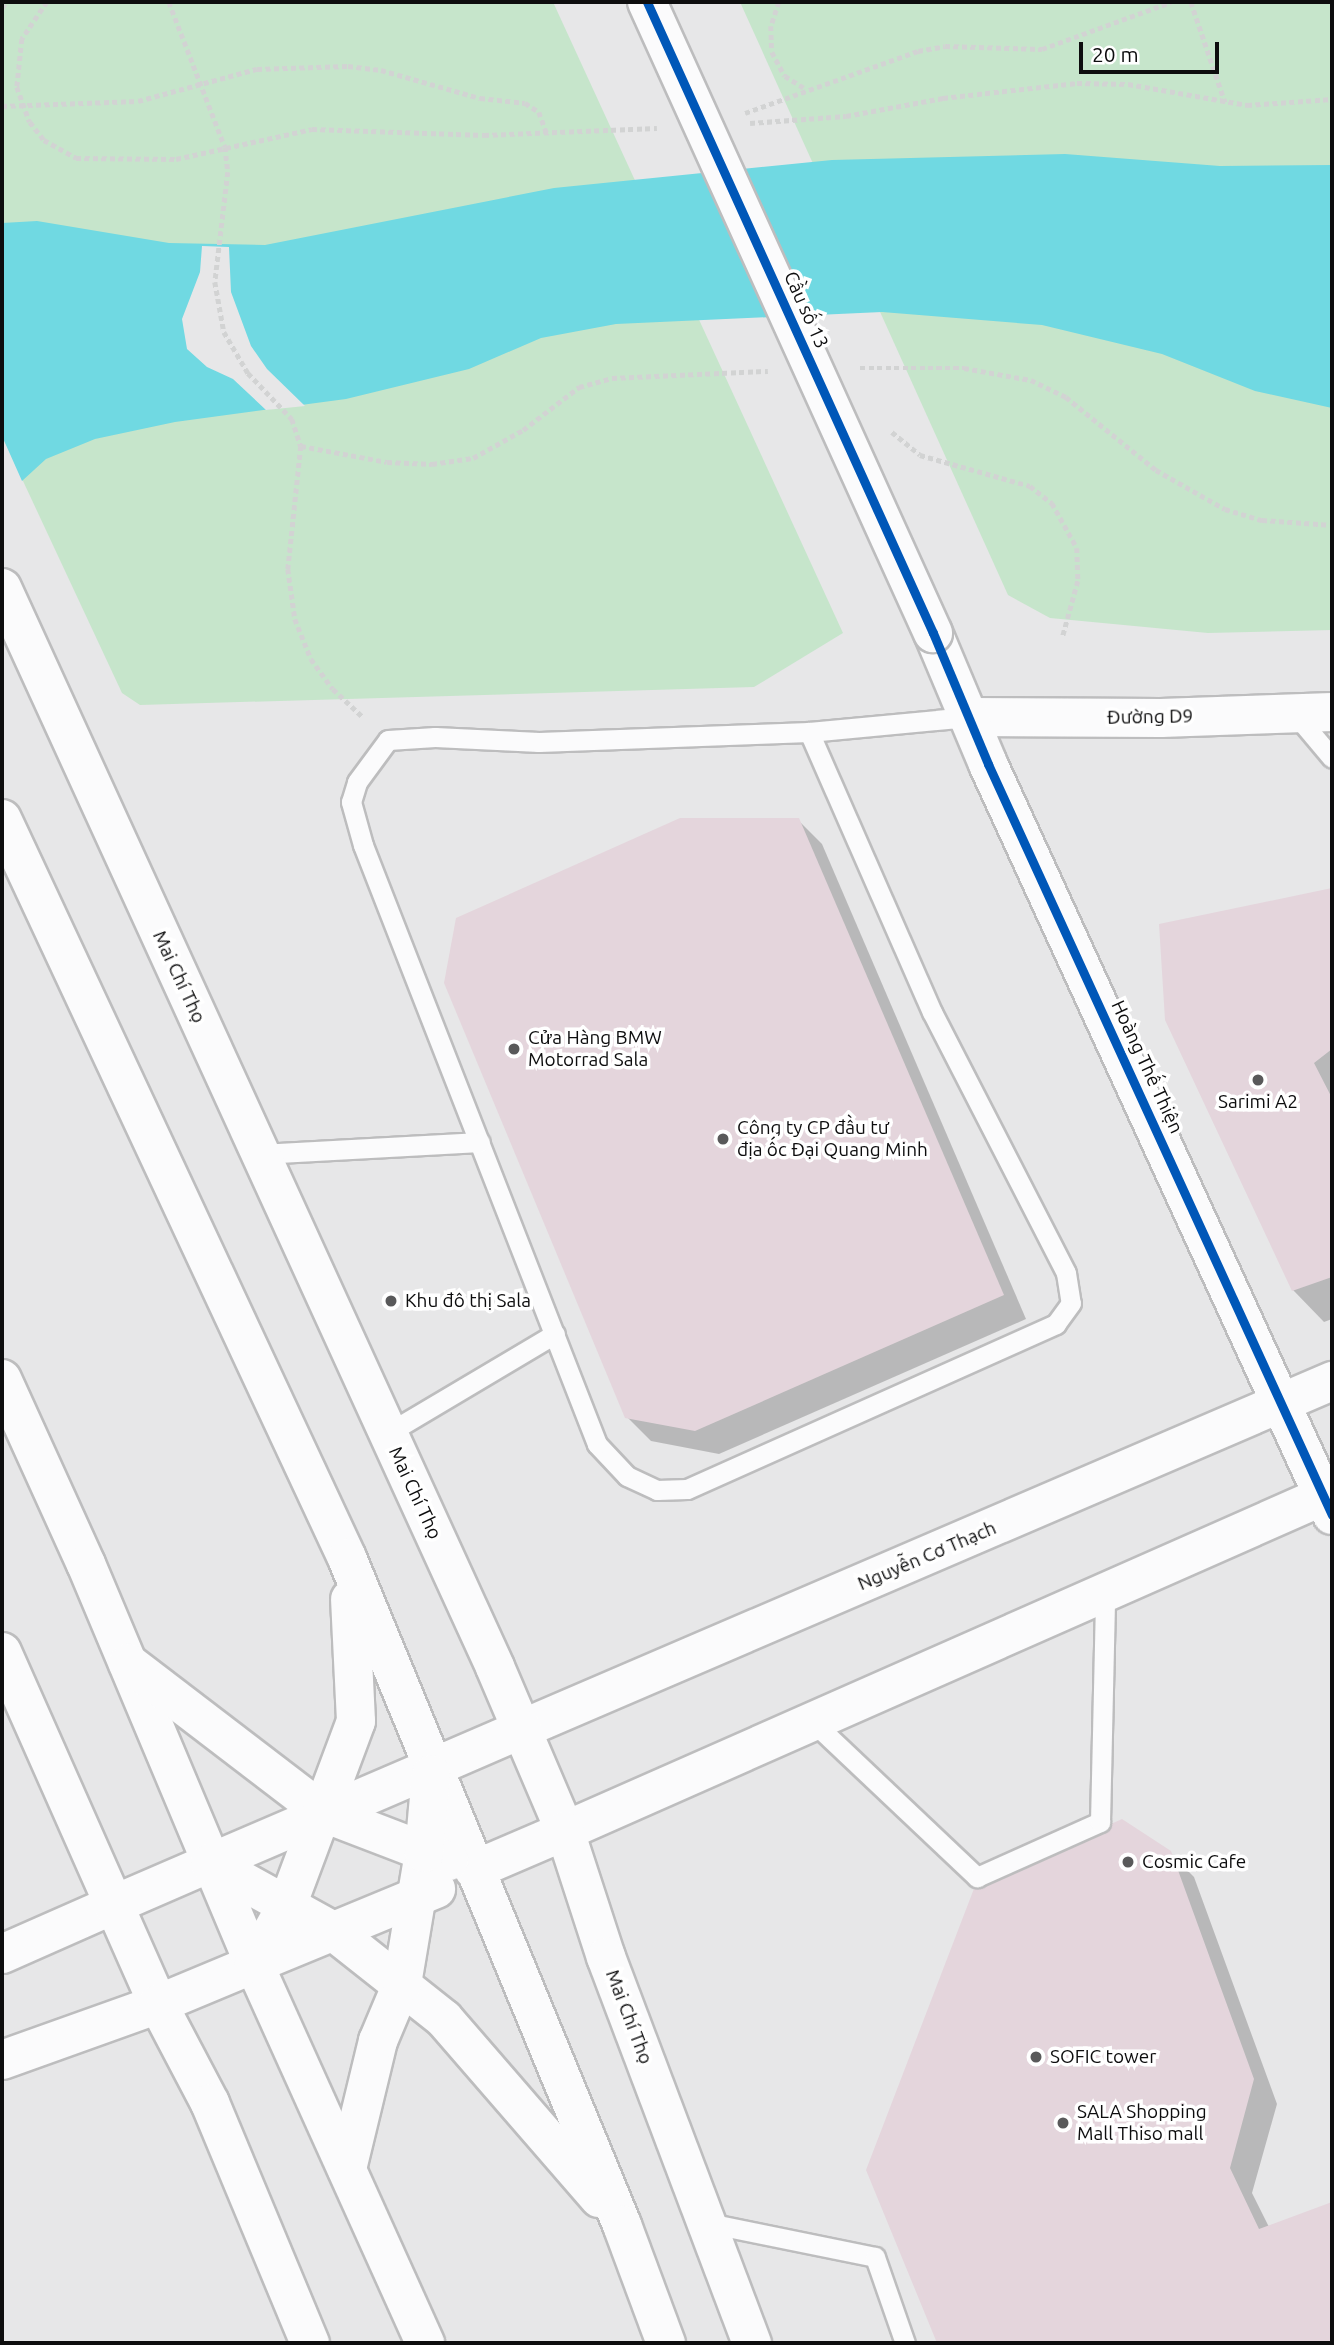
<!DOCTYPE html>
<html>
<head>
<meta charset="utf-8">
<style>
	body { margin:0 }
	#map { position:relative; width:1334px; height:2345px; overflow:hidden; background:#e7e7e8; font-family:Ubuntu,sans-serif }
	div>[style] { position:absolute }
	.green>* { inset:0; background:#c6e5cb }
	.water>* { inset:0; background:#70d9e2 }
	.pier>* { inset:0; background:#e7e7e8 }
	.shadow>* { inset:0; background:#0003 }
	.building>* { inset:0; background:#e4d5dc }
	.path>* { height:4.5px; margin-top:-2.25px; transform-origin:0; background:repeating-linear-gradient(90deg,#d2d3d3 0 5px,transparent 0 8.5px) }
	.roads { filter:drop-shadow(2px 0 #bdbdbe) drop-shadow(-2px 0 #bdbdbe) drop-shadow(0 2px #bdbdbe) drop-shadow(0 -2px #bdbdbe) }
	.lane>* { height:19px; margin:-9.5px; padding:0 9.5px; transform-origin:9.5px; border-radius:9.5px; background:#fbfbfc }
	.street>* { height:38px; margin:-19px; padding:0 19px; transform-origin:19px; border-radius:19px; background:#fbfbfc }
	.secondary>* { height:38px; margin:-19px; padding:0 19px; transform-origin:19px; border-radius:19px; background:#fbfbfc }
	.primary>* { height:38px; margin:-19px; padding:0 19px; transform-origin:19px; border-radius:19px; background:#fbfbfc }
	.highway>* { height:38px; margin:-19px; padding:0 19px; transform-origin:19px; border-radius:19px; background:#fbfbfc }
	.bridges { filter:drop-shadow(2px 0 #bdbdbe) drop-shadow(-2px 0 #bdbdbe) drop-shadow(0 2px #bdbdbe) drop-shadow(0 -2px #bdbdbe) }
	.secondary-bridge>* { height:38px; margin:-19px; padding:0 19px; transform-origin:19px; border-radius:19px; background:#fbfbfc }
	.cycleway>* { height:9px; margin:-4.5px; padding:0 4.5px; transform-origin:4.5px; border-radius:4.5px; background:#0057b8 }
	.dots>* { width:19px; height:19px; translate:-50% -50%; box-sizing:border-box; border:4px solid #fff; border-radius:50% }
	span { translate:-50% -50%; white-space:nowrap; text-align:center; line-height:1.15; -webkit-text-stroke:7px #fff; paint-order:stroke }
	.street-label { font-size:19px; color:#0d0d0e }
	.poi-label { font-size:19px; color:#0d0d0e }
	.left { translate:0 -50%; text-align:left }
	.frame { position:absolute; inset:0; border:4px solid #0d0d0e; pointer-events:none }
	.scale { position:absolute; left:1079px; top:42px; width:140px; height:32px; box-sizing:border-box; border:4px solid #0d0d0e; border-top:0; padding-left:9px; font-size:21px; line-height:24px; white-space:nowrap; color:#0d0d0e; -webkit-text-stroke:5px #fff; paint-order:stroke }
</style>
</head>
<body>
<div id="map">
	<div class="green">
		<i style="clip-path:polygon(2px 2px,553px 2px,843px 633px,754px 687px,140px 705px,122px 693px,2px 436px)"></i>
		<i style="clip-path:polygon(740px 2px,1332px 2px,1332px 630px,1208px 633px,1050px 618px,1008px 595px)"></i>
	</div>
	<div class="water">
		<i style="clip-path:polygon(1065px 154px,1220px 166px,1332px 165px,1332px 408px,1255px 391px,1162px 354px,1042px 325px,882px 312px,616px 324px,541px 338px,469px 369px,346px 399px,175px 422px,95px 439px,46px 459px,22px 481px,2px 436px,2px 223px,37px 221px,169px 243px,265px 245px,554px 188px,832px 160px)"></i>
	</div>
	<div class="pier">
		<i style="clip-path:polygon(202px 246px,229px 247px,231px 292px,251px 346px,267px 369px,305px 406px,266px 410px,233px 379px,207px 367px,187px 349px,182px 319px,200px 272px)"></i>
	</div>
	<div class="shadow">
		<i style="clip-path:polygon(798px 820px,822px 844px,1026px 1319px,719px 1454px,651px 1441px,627px 1417px)"></i>
		<i style="clip-path:polygon(1332px 890px,1332px 1319px,1324px 1322px,1293px 1290px,1161px 925px)"></i>
		<i style="clip-path:polygon(1170px 1853px,1194px 1877px,1277px 2104px,1252px 2193px,1269px 2227px,1332px 2203px,1332px 2343px,939px 2343px,868px 2170px)"></i>
	</div>
	<div class="building">
		<i style="clip-path:polygon(680px 818px,799px 818px,1004px 1295px,695px 1431px,625px 1418px,444px 983px,456px 918px)"></i>
		<i style="clip-path:polygon(1332px 888px,1332px 1049px,1314px 1063px,1332px 1098px,1332px 1277px,1292px 1291px,1165px 1020px,1159px 924px)"></i>
		<i style="clip-path:polygon(1122px 1819px,1171px 1851px,1254px 2079px,1230px 2168px,1259px 2229px,1332px 2202px,1332px 2343px,937px 2343px,866px 2170px,975px 1886px)"></i>
	</div>
	<div class="path">
		<i style="left:47px;top:2px;width:45px;rotate:124deg"></i>
		<i style="left:22px;top:39px;width:48px;rotate:95.9deg"></i>
		<i style="left:17px;top:87px;width:37px;rotate:70deg"></i>
		<i style="left:30px;top:122px;width:23px;rotate:52deg"></i>
		<i style="left:44px;top:140px;width:37px;rotate:29deg"></i>
		<i style="left:76px;top:158px;width:100px;rotate:0.6deg"></i>
		<i style="left:176px;top:159px;width:139px;rotate:-12.4deg"></i>
		<i style="left:312px;top:129px;width:172px;rotate:2deg"></i>
		<i style="left:484px;top:135px;width:173px;rotate:-2.3deg"></i>
		<i style="left:169px;top:2px;width:155px;rotate:68.9deg"></i>
		<i style="left:225px;top:147px;width:25px;rotate:83deg"></i>
		<i style="left:228px;top:172px;width:111px;rotate:96.7deg"></i>
		<i style="left:215px;top:282px;width:51px;rotate:79.8deg"></i>
		<i style="left:224px;top:332px;width:48px;rotate:59.7deg"></i>
		<i style="left:248px;top:373px;width:64px;rotate:46.3deg"></i>
		<i style="left:292px;top:419px;width:28px;rotate:72deg"></i>
		<i style="left:301px;top:446px;width:124px;rotate:96deg"></i>
		<i style="left:288px;top:569px;width:50px;rotate:82deg"></i>
		<i style="left:295px;top:619px;width:43px;rotate:68.2deg"></i>
		<i style="left:311px;top:659px;width:37px;rotate:54deg"></i>
		<i style="left:333px;top:689px;width:42px;rotate:43.1deg"></i>
		<i style="left:779px;top:2px;width:25px;rotate:108deg"></i>
		<i style="left:771px;top:26px;width:26px;rotate:88deg"></i>
		<i style="left:772px;top:52px;width:27px;rotate:62deg"></i>
		<i style="left:785px;top:76px;width:22px;rotate:32deg"></i>
		<i style="left:1191px;top:2px;width:106px;rotate:71.2deg"></i>
		<i style="left:1330px;top:2px;width:2px"></i>
		<i style="left:2px;top:8px;width:7px;rotate:-56deg"></i>
		<i style="left:2px;top:106px;width:136px;rotate:-2.1deg"></i>
		<i style="left:138px;top:101px;width:123px;rotate:-15.1deg"></i>
		<i style="left:257px;top:69px;width:91px;rotate:-1.9deg"></i>
		<i style="left:348px;top:66px;width:33px;rotate:7deg"></i>
		<i style="left:381px;top:70px;width:103px;rotate:15.8deg"></i>
		<i style="left:480px;top:98px;width:45px;rotate:6.3deg"></i>
		<i style="left:525px;top:103px;width:17px;rotate:33deg"></i>
		<i style="left:539px;top:112px;width:23px;rotate:70deg"></i>
		<i style="left:745px;top:113px;width:184px;rotate:-19.7deg"></i>
		<i style="left:918px;top:51px;width:27px;rotate:-10deg"></i>
		<i style="left:945px;top:46px;width:97px;rotate:1.8deg"></i>
		<i style="left:1042px;top:49px;width:137px;rotate:-20deg"></i>
		<i style="left:750px;top:123px;width:96px;rotate:-4.2deg"></i>
		<i style="left:846px;top:116px;width:99px;rotate:-10.5deg"></i>
		<i style="left:943px;top:98px;width:135px;rotate:-6.4deg"></i>
		<i style="left:1077px;top:83px;width:51px;rotate:1.1deg"></i>
		<i style="left:1128px;top:84px;width:121px;rotate:10deg"></i>
		<i style="left:1247px;top:105px;width:85px;rotate:-4deg"></i>
		<i style="left:860px;top:368px;width:104px"></i>
		<i style="left:964px;top:368px;width:68px;rotate:10.2deg"></i>
		<i style="left:1031px;top:380px;width:39px;rotate:26deg"></i>
		<i style="left:1066px;top:397px;width:116px;rotate:39deg"></i>
		<i style="left:1156px;top:470px;width:79px;rotate:29.5deg"></i>
		<i style="left:1225px;top:509px;width:39px;rotate:17deg"></i>
		<i style="left:1262px;top:520px;width:70px;rotate:4.1deg"></i>
		<i style="left:892px;top:432px;width:36px;rotate:39deg"></i>
		<i style="left:920px;top:455px;width:114px;rotate:15.7deg"></i>
		<i style="left:1030px;top:486px;width:28px;rotate:38deg"></i>
		<i style="left:1052px;top:503px;width:51px;rotate:60.9deg"></i>
		<i style="left:1077px;top:548px;width:33px;rotate:88deg"></i>
		<i style="left:1078px;top:581px;width:57px;rotate:105.3deg"></i>
		<i style="left:301px;top:446px;width:87px;rotate:10.5deg"></i>
		<i style="left:387px;top:462px;width:45px;rotate:2.5deg"></i>
		<i style="left:432px;top:464px;width:41px;rotate:-8.3deg"></i>
		<i style="left:473px;top:458px;width:57px;rotate:-29.2deg"></i>
		<i style="left:523px;top:430px;width:71px;rotate:-37.5deg"></i>
		<i style="left:579px;top:387px;width:34px;rotate:-15deg"></i>
		<i style="left:612px;top:378px;width:156px;rotate:-2.6deg"></i>
	</div>
	<div class="roads">
		<div class="lane">
			<i style="left:1295px;top:714px;width:57px;rotate:49.9deg"></i>
			<i style="left:809px;top:732px;width:306px;rotate:66.3deg"></i>
			<i style="left:932px;top:1012px;width:293px;rotate:62.8deg"></i>
			<i style="left:1066px;top:1273px;width:30px;rotate:81deg"></i>
			<i style="left:1071px;top:1303px;width:26px;rotate:126deg"></i>
			<i style="left:1056px;top:1324px;width:404px;rotate:155.9deg"></i>
			<i style="left:687px;top:1489px;width:30px;rotate:178deg"></i>
			<i style="left:657px;top:1490px;width:33px;rotate:-155deg"></i>
			<i style="left:627px;top:1476px;width:44px;rotate:-133.2deg"></i>
			<i style="left:597px;top:1444px;width:643px;rotate:-111.34deg"></i>
			<i style="left:363px;top:845px;width:45px;rotate:-105.6deg"></i>
			<i style="left:351px;top:802px;width:21px;rotate:-73deg"></i>
			<i style="left:357px;top:782px;width:52px;rotate:-53.6deg"></i>
			<i style="left:388px;top:740px;width:47px;rotate:-3.7deg"></i>
			<i style="left:435px;top:737px;width:104px;rotate:2.8deg"></i>
			<i style="left:539px;top:742px;width:270px;rotate:-2.1deg"></i>
			<i style="left:809px;top:732px;width:160px;rotate:-5.4deg"></i>
			<i style="left:260px;top:1154px;width:220px;rotate:-3.1deg"></i>
			<i style="left:388px;top:1433px;width:194px;rotate:-30.7deg"></i>
			<i style="left:813px;top:1722px;width:226px;rotate:43.4deg"></i>
			<i style="left:977px;top:1877px;width:135px;rotate:-24.1deg"></i>
			<i style="left:1100px;top:1822px;width:229px;rotate:-88.7deg"></i>
			<i style="left:708px;top:2223px;width:170px;rotate:11.5deg"></i>
			<i style="left:875px;top:2257px;width:91px;rotate:70.8deg"></i>
		</div>
		<div class="street">
			<i style="left:968px;top:717px;width:193px;rotate:0.3deg"></i>
			<i style="left:1161px;top:718px;width:171px;rotate:-2deg"></i>
		</div>
		<div class="secondary">
			<i style="left:933px;top:633px;width:142px;rotate:67.2deg"></i>
			<i style="left:988px;top:764px;width:826px;rotate:65.39deg"></i>
			<i style="left:522px;top:1729px;width:882px;rotate:-23.25deg"></i>
			<i style="left:565px;top:1831px;width:839px;rotate:-23.84deg"></i>
			<i style="left:2px;top:1954px;width:121px;rotate:-23.8deg"></i>
			<i style="left:2px;top:2060px;width:166px;rotate:-19.7deg"></i>
		</div>
		<div class="primary">
			<i style="left:2px;top:588px;width:1186px;rotate:65.44deg"></i>
			<i style="left:495px;top:1667px;width:178px;rotate:66.9deg"></i>
			<i style="left:565px;top:1831px;width:133px;rotate:72deg"></i>
			<i style="left:606px;top:1957px;width:413px;rotate:69.3deg"></i>
			<i style="left:2px;top:1652px;width:385px;rotate:66.1deg"></i>
			<i style="left:158px;top:2004px;width:112px;rotate:62.3deg"></i>
			<i style="left:210px;top:2103px;width:260px;rotate:67.4deg"></i>
			<i style="left:432px;top:1768px;width:98px;rotate:-23.4deg"></i>
			<i style="left:474px;top:1870px;width:99px;rotate:-23.2deg"></i>
			<i style="left:113px;top:1905px;width:106px;rotate:-23.4deg"></i>
			<i style="left:158px;top:2004px;width:104px;rotate:-22.6deg"></i>
		</div>
		<div class="highway">
			<i style="left:2px;top:819px;width:816px;rotate:64.97deg"></i>
			<i style="left:347px;top:1558px;width:721px;rotate:67.59deg"></i>
			<i style="left:622px;top:2225px;width:126px;rotate:69.6deg"></i>
			<i style="left:2px;top:1379px;width:203px;rotate:65.6deg"></i>
			<i style="left:86px;top:1564px;width:434px;rotate:67.2deg"></i>
			<i style="left:254px;top:1964px;width:416px;rotate:65.7deg"></i>
			<i style="left:128px;top:1663px;width:247px;rotate:37.4deg"></i>
			<i style="left:324px;top:1813px;width:134px;rotate:21deg"></i>
			<i style="left:210px;top:1863px;width:141px;rotate:28.9deg"></i>
			<i style="left:333px;top:1931px;width:142px;rotate:38.4deg"></i>
			<i style="left:444px;top:2019px;width:237px;rotate:49.1deg"></i>
			<i style="left:210px;top:1863px;width:241px;rotate:-23.2deg"></i>
			<i style="left:254px;top:1964px;width:70px;rotate:-60.9deg"></i>
			<i style="left:288px;top:1903px;width:194px;rotate:-69.5deg"></i>
			<i style="left:356px;top:1721px;width:122px;rotate:-92.8deg"></i>
			<i style="left:254px;top:1964px;width:197px;rotate:-22.4deg"></i>
			<i style="left:347px;top:2169px;width:132px;rotate:-76.4deg"></i>
			<i style="left:378px;top:2041px;width:62px;rotate:-67.2deg"></i>
			<i style="left:402px;top:1984px;width:133px;rotate:-80.5deg"></i>
			<i style="left:424px;top:1853px;width:79px;rotate:-84.9deg"></i>
		</div>
	</div>
	<div class="bridges">
		<div class="secondary-bridge">
			<i style="left:647px;top:2px;width:693px;rotate:65.62deg"></i>
		</div>
	</div>
	<div class="cycleway">
		<i style="left:647px;top:2px;width:693px;rotate:65.62deg"></i>
		<i style="left:933px;top:633px;width:142px;rotate:67.2deg"></i>
		<i style="left:988px;top:764px;width:826px;rotate:65.39deg"></i>
	</div>
	<div class="dots">
		<i style="left:514px;top:1049px;background:#59595a"></i>
		<i style="left:1258px;top:1080px;background:#59595a"></i>
		<i style="left:723px;top:1139px;background:#59595a"></i>
		<i style="left:391px;top:1301px;background:#59595a"></i>
		<i style="left:1128px;top:1862px;background:#59595a"></i>
		<i style="left:1036px;top:2057px;background:#59595a"></i>
		<i style="left:1063px;top:2123px;background:#59595a"></i>
	</div>
	<div class="street-label">
		<span style="left:806px;top:310px;rotate:66deg">Cầu số 13</span>
		<span style="left:1150px;top:717px;rotate:-1deg">Đường D9</span>
		<span style="left:179px;top:977px;rotate:65deg">Mai Chí Thọ</span>
		<span style="left:1147px;top:1067px;rotate:65deg">Hoàng Thế Thiện</span>
		<span style="left:415px;top:1493px;rotate:65deg">Mai Chí Thọ</span>
		<span style="left:927px;top:1556px;rotate:-23deg">Nguyễn Cơ Thạch</span>
		<span style="left:629px;top:2017px;rotate:69deg">Mai Chí Thọ</span>
	</div>
	<div class="poi-label">
		<span class="left" style="left:528px;top:1049px">Cửa Hàng BMW<br>Motorrad Sala</span>
		<span style="left:1258px;top:1102px">Sarimi A2</span>
		<span class="left" style="left:737px;top:1139px">Công ty CP đầu tư<br>địa ốc Đại Quang Minh</span>
		<span class="left" style="left:405px;top:1301px">Khu đô thị Sala</span>
		<span class="left" style="left:1142px;top:1862px">Cosmic Cafe</span>
		<span class="left" style="left:1050px;top:2057px">SOFIC tower</span>
		<span class="left" style="left:1077px;top:2123px">SALA Shopping<br>Mall Thiso mall</span>
	</div>
	<div class="frame"></div>
	<div class="scale">20 m</div>
</div>
</body>
</html>
